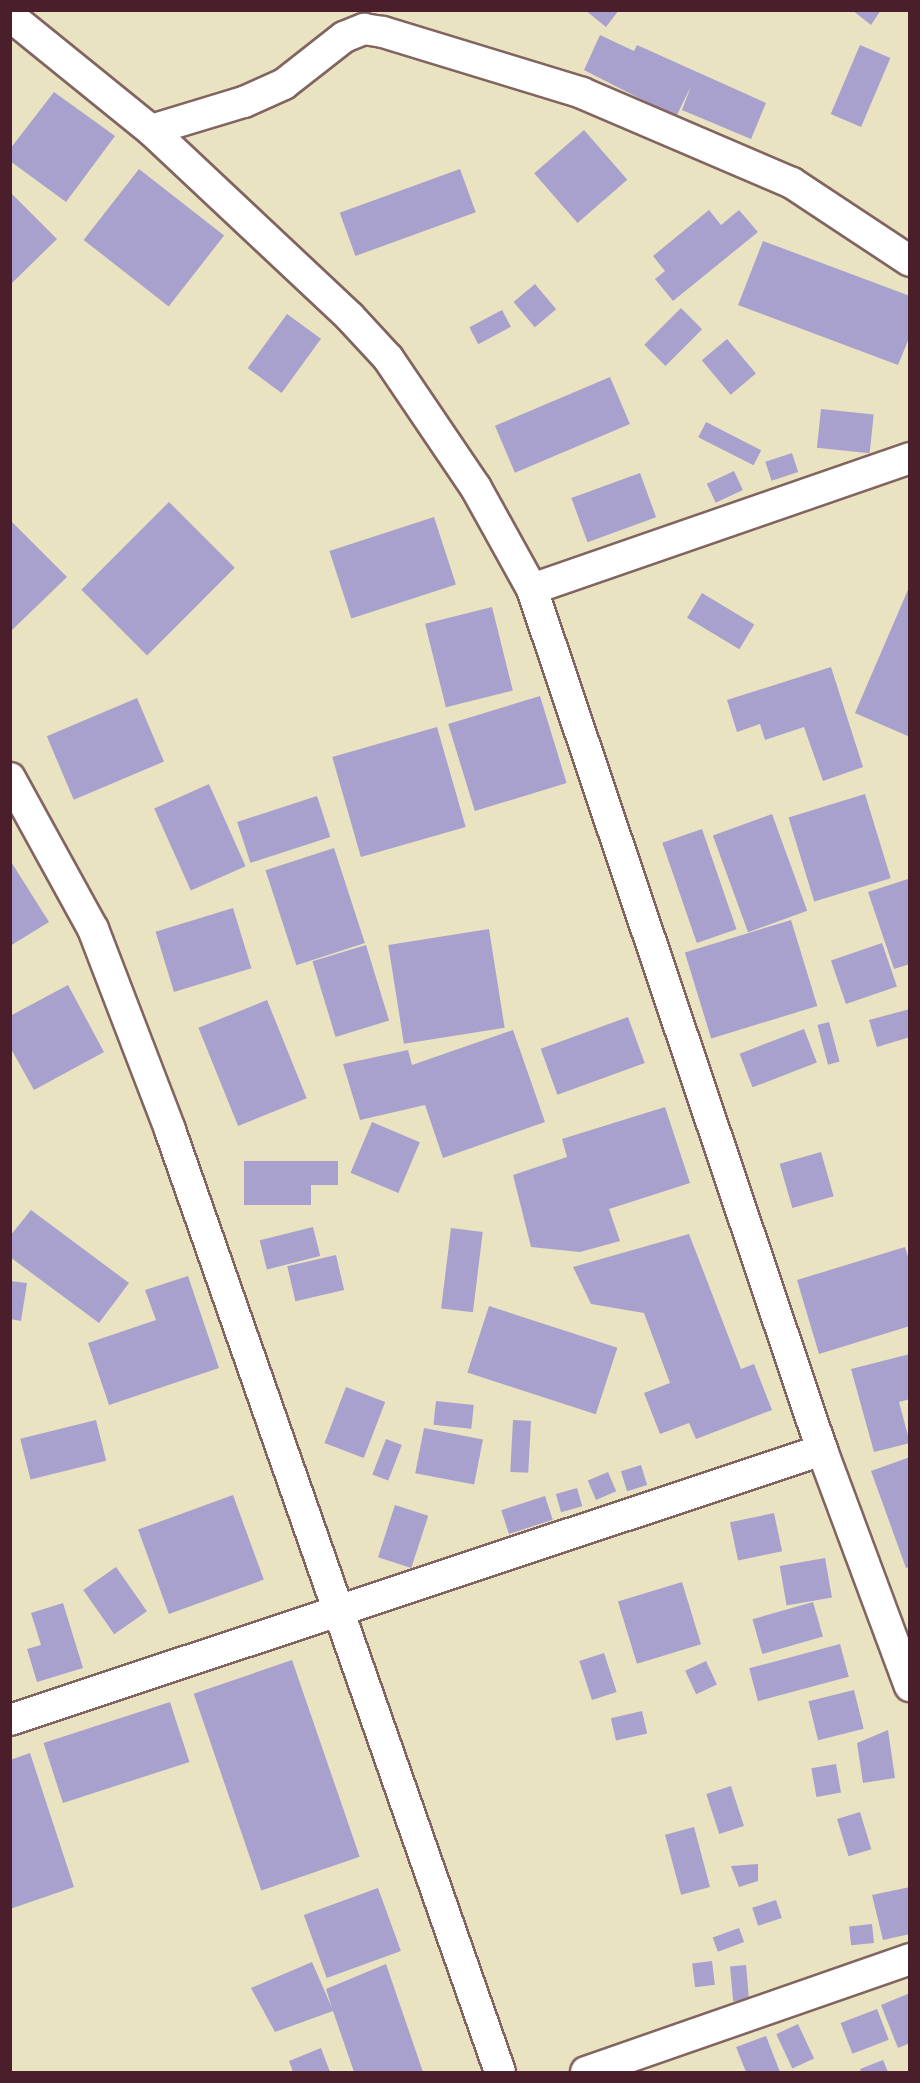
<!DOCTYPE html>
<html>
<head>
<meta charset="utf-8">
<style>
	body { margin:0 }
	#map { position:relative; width:920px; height:2083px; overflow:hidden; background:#eae3c1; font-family:Mynerve,sans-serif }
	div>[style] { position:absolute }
	.building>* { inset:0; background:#a8a1ce; transform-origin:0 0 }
	.roads { filter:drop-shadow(2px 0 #826460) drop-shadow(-2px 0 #826460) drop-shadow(0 2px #826460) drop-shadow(0 -2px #826460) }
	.minor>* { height:30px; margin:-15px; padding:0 15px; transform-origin:15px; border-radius:15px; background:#fff }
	span { translate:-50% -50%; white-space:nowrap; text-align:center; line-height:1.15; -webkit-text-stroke:4.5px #fdfcf7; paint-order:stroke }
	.frame { position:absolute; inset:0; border:12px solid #4a1f2b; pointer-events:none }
</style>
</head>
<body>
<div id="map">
	<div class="building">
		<i style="clip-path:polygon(585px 10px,619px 10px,606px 27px)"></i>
		<i style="clip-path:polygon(852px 10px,881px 10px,871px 25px)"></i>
		<i style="clip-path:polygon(600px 35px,634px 51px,637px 45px,766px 103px,751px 139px,682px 110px,691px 86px,676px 117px,584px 70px)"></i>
		<i style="left:860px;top:45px;width:33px;height:75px;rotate:23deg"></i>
		<i style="clip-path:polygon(54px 92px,115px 136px,66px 202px,10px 161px,10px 149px)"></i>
		<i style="left:584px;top:130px;width:66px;height:66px;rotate:49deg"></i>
		<i style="left:139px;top:169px;width:108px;height:90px;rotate:38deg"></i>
		<i style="left:460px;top:169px;width:46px;height:128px;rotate:70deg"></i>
		<i style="clip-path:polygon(10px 192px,57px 239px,10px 285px)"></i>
		<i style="clip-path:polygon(709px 210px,721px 225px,739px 210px,758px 232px,673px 301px,655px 279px,665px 271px,653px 256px)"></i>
		<i style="clip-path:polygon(763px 241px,910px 296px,910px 336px,898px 365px,738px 305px)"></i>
		<i style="left:535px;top:284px;width:33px;height:28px;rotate:50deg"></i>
		<i style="left:681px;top:308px;width:30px;height:52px;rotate:45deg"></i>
		<i style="left:502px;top:310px;width:19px;height:37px;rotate:62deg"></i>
		<i style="left:287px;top:314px;width:42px;height:67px;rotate:36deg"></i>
		<i style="left:727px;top:339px;width:45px;height:33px;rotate:50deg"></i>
		<i style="left:610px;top:377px;width:51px;height:125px;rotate:67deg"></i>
		<i style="left:821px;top:409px;width:53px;height:39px;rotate:6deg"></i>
		<i style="left:706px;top:422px;width:62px;height:17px;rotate:27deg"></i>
		<i style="left:792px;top:453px;width:20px;height:28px;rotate:72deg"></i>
		<i style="left:734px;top:471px;width:21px;height:30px;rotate:65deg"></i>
		<i style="left:640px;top:473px;width:47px;height:73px;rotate:70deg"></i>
		<i style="left:169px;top:502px;width:93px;height:124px;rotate:45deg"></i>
		<i style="left:434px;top:517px;width:71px;height:110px;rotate:72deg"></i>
		<i style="clip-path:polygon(10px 520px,67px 577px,10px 632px)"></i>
		<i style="clip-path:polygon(910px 585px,910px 737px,855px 713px)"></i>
		<i style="left:702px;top:593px;width:61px;height:29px;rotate:31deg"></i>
		<i style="left:492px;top:607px;width:86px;height:69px;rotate:76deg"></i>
		<i style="clip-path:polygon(831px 667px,863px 767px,823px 781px,804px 727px,765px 740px,760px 724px,737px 732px,727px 700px)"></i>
		<i style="left:540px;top:696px;width:91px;height:96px;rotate:73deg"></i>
		<i style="left:137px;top:698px;width:69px;height:98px;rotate:67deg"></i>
		<i style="left:437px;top:727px;width:104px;height:109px;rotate:74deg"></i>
		<i style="left:209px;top:784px;width:90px;height:60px;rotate:66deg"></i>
		<i style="left:865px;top:794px;width:88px;height:80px;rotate:73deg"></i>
		<i style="left:317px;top:796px;width:43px;height:84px;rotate:72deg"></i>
		<i style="left:772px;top:814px;width:103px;height:63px;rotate:70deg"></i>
		<i style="left:702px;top:829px;width:106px;height:42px;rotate:71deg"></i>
		<i style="left:334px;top:848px;width:100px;height:72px;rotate:72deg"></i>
		<i style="clip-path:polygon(10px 860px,49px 922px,10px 946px)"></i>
		<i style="clip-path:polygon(908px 879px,910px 964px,894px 969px,868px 892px)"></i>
		<i style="left:233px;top:908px;width:63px;height:81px;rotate:73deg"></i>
		<i style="left:791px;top:920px;width:90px;height:111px;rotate:73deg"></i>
		<i style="left:489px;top:929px;width:100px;height:102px;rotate:81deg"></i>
		<i style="left:882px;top:943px;width:46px;height:54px;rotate:71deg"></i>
		<i style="left:366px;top:945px;width:79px;height:56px;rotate:73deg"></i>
		<i style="clip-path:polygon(68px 985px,104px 1052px,34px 1090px,10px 1047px,10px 1016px)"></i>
		<i style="left:267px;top:1000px;width:106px;height:74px;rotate:68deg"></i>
		<i style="clip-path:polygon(910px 1009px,910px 1037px,877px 1047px,869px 1020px)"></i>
		<i style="left:628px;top:1017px;width:49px;height:93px;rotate:70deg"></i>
		<i style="left:829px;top:1022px;width:41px;height:12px;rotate:75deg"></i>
		<i style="left:804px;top:1029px;width:36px;height:69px;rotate:69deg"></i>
		<i style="clip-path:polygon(513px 1030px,545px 1122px,443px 1158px,425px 1105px,360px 1120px,343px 1064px,408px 1050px,412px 1065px)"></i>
		<i style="clip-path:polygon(665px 1107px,690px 1183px,609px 1209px,620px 1241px,580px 1252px,531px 1247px,513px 1175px,567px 1157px,562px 1139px)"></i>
		<i style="left:372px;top:1122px;width:52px;height:55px;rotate:23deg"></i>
		<i style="left:821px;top:1152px;width:46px;height:43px;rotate:74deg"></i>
		<i style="clip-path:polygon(244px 1161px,338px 1161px,338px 1185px,311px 1185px,311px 1205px,244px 1205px)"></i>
		<i style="clip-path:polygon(31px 1210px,129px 1283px,99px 1323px,10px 1257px,10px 1236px)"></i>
		<i style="left:313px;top:1227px;width:30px;height:55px;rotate:76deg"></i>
		<i style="left:451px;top:1228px;width:32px;height:81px;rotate:7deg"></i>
		<i style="clip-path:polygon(689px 1234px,741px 1369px,754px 1364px,772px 1410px,696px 1439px,689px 1423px,660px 1434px,644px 1393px,670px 1383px,644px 1313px,591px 1304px,573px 1267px)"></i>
		<i style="clip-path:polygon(905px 1247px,910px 1263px,910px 1326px,819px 1354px,797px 1280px)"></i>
		<i style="left:336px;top:1255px;width:36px;height:50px;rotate:77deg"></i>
		<i style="clip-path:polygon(188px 1276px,219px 1368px,109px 1405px,88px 1343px,156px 1320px,145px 1290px)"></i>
		<i style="clip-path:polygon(10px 1281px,27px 1283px,21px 1321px,10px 1319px)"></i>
		<i style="left:489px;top:1306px;width:135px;height:70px;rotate:18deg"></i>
		<i style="clip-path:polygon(910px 1354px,910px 1399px,899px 1402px,910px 1443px,874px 1452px,851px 1369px)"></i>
		<i style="left:346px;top:1387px;width:42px;height:60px;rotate:21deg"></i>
		<i style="left:436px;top:1401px;width:38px;height:24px;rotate:6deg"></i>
		<i style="left:96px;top:1420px;width:42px;height:78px;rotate:76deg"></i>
		<i style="left:513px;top:1420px;width:18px;height:52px;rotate:3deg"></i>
		<i style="left:424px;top:1428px;width:60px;height:46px;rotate:11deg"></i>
		<i style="left:386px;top:1439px;width:17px;height:38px;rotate:21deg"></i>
		<i style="clip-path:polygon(910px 1457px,910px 1567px,906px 1568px,871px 1471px)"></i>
		<i style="left:641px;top:1465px;width:21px;height:21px;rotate:73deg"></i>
		<i style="left:608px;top:1472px;width:21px;height:22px;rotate:67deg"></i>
		<i style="left:577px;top:1488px;width:19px;height:22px;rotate:74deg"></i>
		<i style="left:233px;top:1495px;width:90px;height:101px;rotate:70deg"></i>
		<i style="left:545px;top:1496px;width:25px;height:46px;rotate:72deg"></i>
		<i style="left:395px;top:1505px;width:35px;height:55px;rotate:18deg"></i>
		<i style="left:774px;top:1513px;width:39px;height:45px;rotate:78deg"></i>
		<i style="left:825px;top:1558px;width:40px;height:46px;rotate:80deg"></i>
		<i style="left:116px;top:1567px;width:54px;height:40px;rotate:55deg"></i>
		<i style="left:682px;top:1582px;width:65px;height:67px;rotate:73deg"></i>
		<i style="left:813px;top:1602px;width:36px;height:63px;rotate:74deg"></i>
		<i style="clip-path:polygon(63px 1603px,83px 1668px,37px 1682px,27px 1649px,41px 1645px,31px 1613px)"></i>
		<i style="left:840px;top:1644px;width:34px;height:94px;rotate:75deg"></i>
		<i style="left:604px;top:1653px;width:41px;height:26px;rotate:72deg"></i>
		<i style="left:292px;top:1660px;width:208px;height:104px;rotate:71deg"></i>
		<i style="left:706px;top:1661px;width:26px;height:23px;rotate:65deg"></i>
		<i style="left:854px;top:1690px;width:40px;height:47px;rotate:76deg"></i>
		<i style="left:170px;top:1702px;width:63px;height:133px;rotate:72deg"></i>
		<i style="left:642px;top:1711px;width:23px;height:32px;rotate:77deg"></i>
		<i style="clip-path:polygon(888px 1730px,895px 1778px,863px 1783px,857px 1743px)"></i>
		<i style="clip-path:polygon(30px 1753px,74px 1887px,10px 1909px,10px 1760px)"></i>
		<i style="left:836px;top:1764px;width:29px;height:25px;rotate:80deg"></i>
		<i style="left:731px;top:1786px;width:42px;height:26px;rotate:72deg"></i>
		<i style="left:860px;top:1812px;width:39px;height:24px;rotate:73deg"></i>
		<i style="left:694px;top:1827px;width:62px;height:30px;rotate:75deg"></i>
		<i style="clip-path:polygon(758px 1864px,758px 1881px,739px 1887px,731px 1866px)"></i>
		<i style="clip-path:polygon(910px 1887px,910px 1934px,883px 1940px,872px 1895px)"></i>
		<i style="left:378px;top:1888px;width:67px;height:79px;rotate:70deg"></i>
		<i style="left:776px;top:1900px;width:19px;height:25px;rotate:72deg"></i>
		<i style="left:872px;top:1924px;width:19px;height:23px;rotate:84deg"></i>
		<i style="left:739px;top:1928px;width:15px;height:28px;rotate:70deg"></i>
		<i style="left:712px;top:1961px;width:24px;height:20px;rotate:83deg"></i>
		<i style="clip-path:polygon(312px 1962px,332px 2008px,326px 1989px,386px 1964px,423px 2072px,354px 2072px,333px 2011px,275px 2032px,251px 1988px)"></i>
		<i style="left:746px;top:1965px;width:35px;height:16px;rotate:85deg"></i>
		<i style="clip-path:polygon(910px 1993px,910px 2043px,898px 2048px,881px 2005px)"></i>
		<i style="left:877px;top:2009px;width:33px;height:39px;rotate:69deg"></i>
		<i style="left:798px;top:2024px;width:38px;height:24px;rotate:65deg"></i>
		<i style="clip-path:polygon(766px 2036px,780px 2072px,746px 2072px,736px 2047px)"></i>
		<i style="clip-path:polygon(321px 2048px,330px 2072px,293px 2072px,289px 2061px)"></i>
		<i style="clip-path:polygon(883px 2060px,888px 2072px,861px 2072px,860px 2069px)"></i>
	</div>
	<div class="roads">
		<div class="minor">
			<i style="left:10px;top:16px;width:181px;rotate:39deg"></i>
			<i style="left:151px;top:130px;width:273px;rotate:43.2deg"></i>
			<i style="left:350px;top:317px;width:56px;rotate:47.2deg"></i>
			<i style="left:388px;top:358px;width:157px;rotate:55.9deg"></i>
			<i style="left:476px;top:488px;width:115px;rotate:61deg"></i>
			<i style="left:532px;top:589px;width:909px;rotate:71.39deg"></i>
			<i style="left:822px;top:1450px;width:252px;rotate:69.6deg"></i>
			<i style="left:151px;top:130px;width:97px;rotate:-16.8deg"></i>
			<i style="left:244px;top:102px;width:44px;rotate:-24.2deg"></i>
			<i style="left:284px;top:84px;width:76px;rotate:-38.1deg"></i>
			<i style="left:344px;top:37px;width:22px;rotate:-22deg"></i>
			<i style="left:364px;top:29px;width:19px;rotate:9deg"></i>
			<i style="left:383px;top:32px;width:208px;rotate:17deg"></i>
			<i style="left:582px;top:93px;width:228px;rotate:23.2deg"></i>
			<i style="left:792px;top:183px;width:141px;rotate:33.5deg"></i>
			<i style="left:532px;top:589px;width:400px;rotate:-19.1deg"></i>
			<i style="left:10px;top:778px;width:172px;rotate:61.2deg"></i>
			<i style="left:93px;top:929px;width:215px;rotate:69deg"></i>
			<i style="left:170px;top:1130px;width:998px;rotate:70.69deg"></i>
			<i style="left:10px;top:1720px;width:856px;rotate:-18.39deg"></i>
			<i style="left:586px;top:2072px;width:343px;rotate:-19.2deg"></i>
		</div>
	</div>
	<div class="frame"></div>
</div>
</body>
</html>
